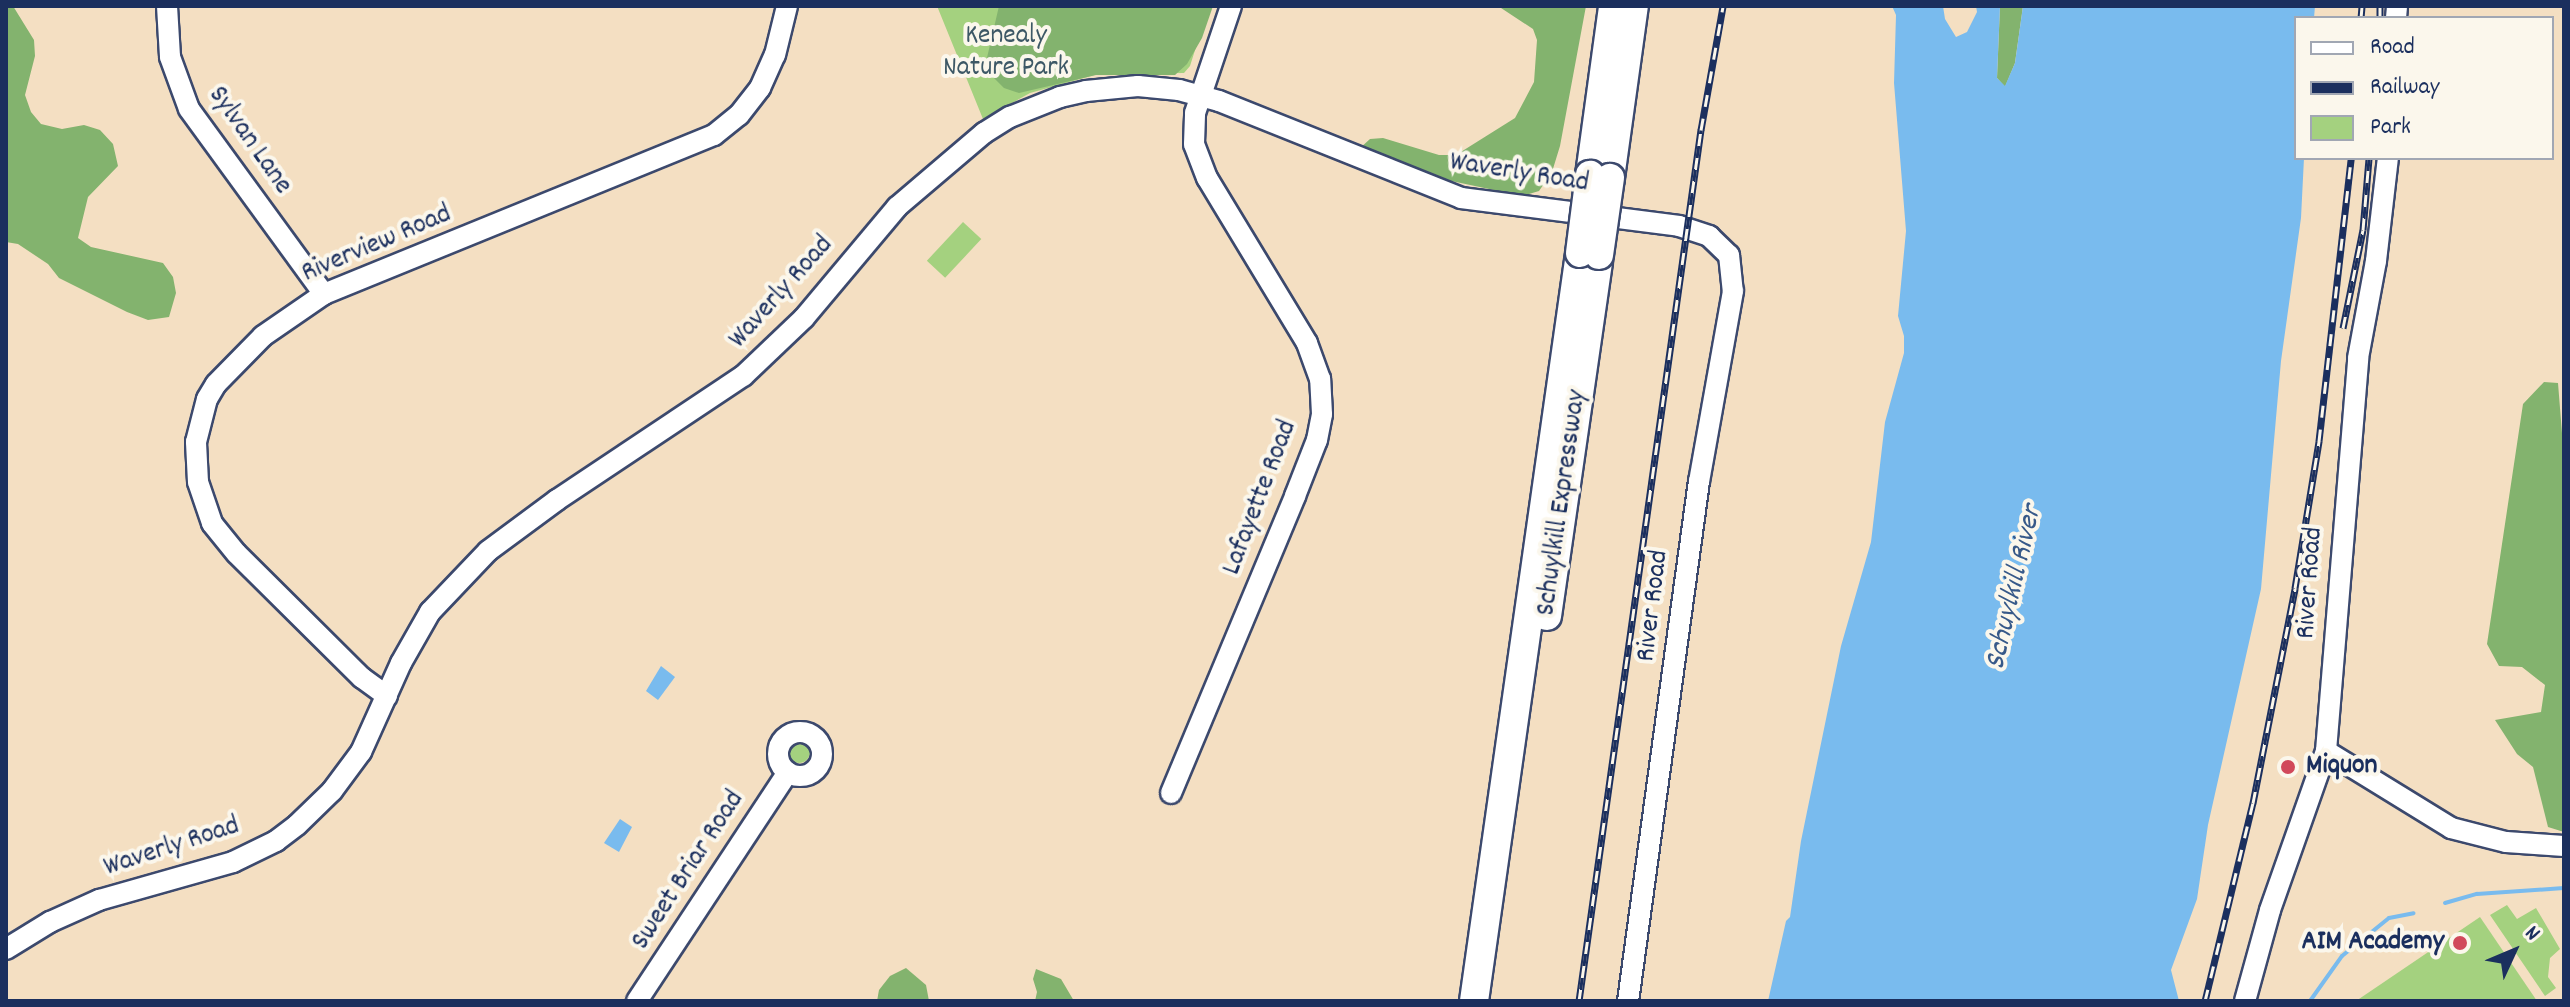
<!DOCTYPE html>
<html>
<head>
<meta charset="utf-8">
<style>
	body { margin:0 }
	#map { position:relative; width:2570px; height:1007px; overflow:hidden; background:#f4dfc2; font-family:Dekko,sans-serif }
	div>[style] { position:absolute }
	.green>* { inset:0; background:#a4d17f; transform-origin:0 0 }
	.round { border-radius:50% }
	.forest>* { inset:0; background:#83b36e }
	.water>* { inset:0; background:#79bbee }
	.stream>* { height:4px; margin:-2px; padding:0 2px; transform-origin:2px; border-radius:2px; background:#79bbee }
	.roads { filter:drop-shadow(2px 0 #3c496d) drop-shadow(-2px 0 #3c496d) drop-shadow(0 2px #3c496d) drop-shadow(0 -2px #3c496d) }
	.minor>* { height:20px; margin:-10px; padding:0 10px; transform-origin:10px; border-radius:10px; background:#fff }
	.minor>.ring { margin:-10px; padding:0; box-sizing:content-box; background:none; border:20px solid #fff; border-radius:50% }
	.highway>* { height:28px; margin:-14px; padding:0 14px; transform-origin:14px; border-radius:14px; background:#fff }
	.rail>* { height:7px; margin-top:-3.5px; transform-origin:0; background:repeating-linear-gradient(90deg,#fbf7ec 0 12px,#1b2f5e 0 24px); box-sizing:border-box; border-block:2px solid #1b2f5e }
	.bridges { filter:drop-shadow(2px 0 #3c496d) drop-shadow(-2px 0 #3c496d) drop-shadow(0 2px #3c496d) drop-shadow(0 -2px #3c496d) }
	.highway-bridge>* { height:28px; margin:-14px; padding:0 14px; transform-origin:14px; border-radius:14px; background:#fff }
	.dots>* { width:22px; height:22px; translate:-50% -50%; box-sizing:border-box; border:4px solid #fbf7ec; border-radius:50% }
	span { translate:-50% -50%; white-space:nowrap; text-align:center; line-height:1.15; -webkit-text-stroke:8px #fbf7ec; paint-order:stroke }
	.park-label { font-size:28px; color:#3d5866 }
	.street-label { font-size:28px; color:#1b2f5e }
	.poi-label { font-size:28px; color:#1b2f5e; font-weight:700 }
	.left { translate:0 -50%; text-align:left }
	.right { translate:-100% -50%; text-align:right }
	.water-label { font-size:30px; color:#375989; font-style:italic }
	.frame { position:absolute; inset:0; border:8px solid #1b2f5e; pointer-events:none }
	.legend { position:absolute; left:2294px; top:16px; width:260px; height:144px; box-sizing:border-box; background:#fbf7ec; border:2px solid #a1a7b3; margin:0; padding:10px 14px; list-style:none; font-size:24px; color:#1b2f5e }
	.legend li { display:flex; align-items:center; gap:16px; height:40px }
	.legend b { width:40px; border:2px solid #a1a7b3 }
	.north { position:absolute; left:2474px; top:911px; width:80px; height:80px; -webkit-text-stroke:6px #fbf7ec; paint-order:stroke; rotate:46deg; font-size:22px; font-weight:700; line-height:32px; text-align:center; color:#1b2f5e }
	.north::after { content:''; display:block; margin:auto; width:28px; height:36px; background:#1b2f5e; clip-path:polygon(50% 0,100% 100%,50% 72%,0 100%) }
</style>
</head>
<body>
<div id="map">
	<div class="green">
		<i style="clip-path:polygon(937px 6px,1209px 6px,1190px 66px,1184px 73px,1098px 74px,1030px 93px,983px 119px)"></i>
		<i style="left:963px;top:222px;width:25px;height:53px;rotate:43deg"></i>
		<i class="round" style="left:788px;top:741px;width:22px;height:22px"></i>
		<i style="clip-path:polygon(2507px 905px,2517px 919px,2536px 908px,2560px 949px,2550px 958px,2548px 977px,2556px 988px,2545px 996px,2490px 915px)"></i>
		<i style="clip-path:polygon(2480px 917px,2537px 1001px,2356px 1001px)"></i>
	</div>
	<div class="forest">
		<i style="clip-path:polygon(6px 6px,13px 6px,34px 40px,35px 56px,25px 95px,31px 112px,41px 124px,62px 129px,84px 125px,100px 130px,113px 144px,118px 166px,88px 197px,78px 238px,91px 247px,163px 263px,173px 277px,176px 293px,169px 317px,148px 320px,127px 312px,59px 278px,48px 264px,18px 244px,6px 242px)"></i>
		<i style="clip-path:polygon(999px 6px,1213px 6px,1202px 38px,1187px 64px,1175px 75px,1096px 75px,1019px 93px,1004px 88px,990px 74px,986px 62px)"></i>
		<i style="clip-path:polygon(1498px 6px,1586px 6px,1560px 146px,1552px 172px,1539px 191px,1522px 196px,1442px 179px,1376px 161px,1359px 149px,1370px 139px,1383px 138px,1439px 155px,1456px 155px,1515px 118px,1534px 82px,1537px 40px,1533px 29px)"></i>
		<i style="clip-path:polygon(2000px 6px,2023px 6px,2015px 63px,2005px 87px,1997px 78px)"></i>
		<i style="clip-path:polygon(2544px 382px,2558px 383px,2564px 458px,2564px 832px,2548px 827px,2533px 767px,2517px 754px,2495px 720px,2541px 712px,2545px 685px,2522px 667px,2499px 666px,2487px 644px,2523px 404px)"></i>
		<i style="clip-path:polygon(906px 968px,926px 985px,929px 1001px,877px 1001px,879px 990px,890px 976px)"></i>
		<i style="clip-path:polygon(1036px 969px,1061px 979px,1074px 1001px,1035px 1001px,1037px 992px,1033px 979px)"></i>
	</div>
	<div class="water">
		<i style="clip-path:polygon(1892px 6px,1943px 6px,1945px 19px,1956px 37px,1967px 32px,1977px 12px,1976px 6px,2000px 6px,1997px 78px,2005px 86px,2015px 63px,2023px 6px,2315px 6px,2314px 18px,2296px 18px,2296px 158px,2304px 158px,2301px 218px,2281px 361px,2261px 589px,2208px 825px,2197px 899px,2171px 970px,2179px 1001px,1768px 1001px,1786px 921px,1790px 917px,1801px 841px,1841px 646px,1871px 542px,1885px 422px,1904px 353px,1904px 336px,1898px 316px,1906px 231px,1894px 83px,1896px 15px)"></i>
		<i style="clip-path:polygon(661px 666px,675px 677px,658px 700px,646px 691px)"></i>
		<i style="clip-path:polygon(620px 819px,632px 827px,619px 852px,604px 843px)"></i>
	</div>
	<div class="stream">
		<i style="left:2445px;top:903px;width:33px;rotate:-16deg"></i>
		<i style="left:2477px;top:894px;width:87px;rotate:-3.9deg"></i>
		<i style="left:2310px;top:1001px;width:55px;rotate:-54.6deg"></i>
		<i style="left:2342px;top:956px;width:60px;rotate:-39deg"></i>
		<i style="left:2389px;top:918px;width:25px;rotate:-11deg"></i>
	</div>
	<div class="roads">
		<div class="minor">
			<i style="left:167px;top:6px;width:51px;rotate:86.6deg"></i>
			<i style="left:170px;top:57px;width:55px;rotate:69.9deg"></i>
			<i style="left:189px;top:109px;width:229px;rotate:53.9deg"></i>
			<i style="left:2396px;top:18px;width:12px;rotate:-85deg"></i>
			<i style="left:387px;top:696px;width:31px;rotate:-144deg"></i>
			<i style="left:362px;top:678px;width:177px;rotate:-135.2deg"></i>
			<i style="left:236px;top:553px;width:38px;rotate:-129deg"></i>
			<i style="left:212px;top:523px;width:43px;rotate:-108.9deg"></i>
			<i style="left:198px;top:482px;width:40px;rotate:-92.9deg"></i>
			<i style="left:196px;top:442px;width:44px;rotate:-75.7deg"></i>
			<i style="left:207px;top:399px;width:17px;rotate:-59deg"></i>
			<i style="left:216px;top:384px;width:67px;rotate:-45.6deg"></i>
			<i style="left:263px;top:336px;width:74px;rotate:-34.5deg"></i>
			<i style="left:324px;top:294px;width:421px;rotate:-22.2deg"></i>
			<i style="left:714px;top:135px;width:32px;rotate:-39deg"></i>
			<i style="left:739px;top:115px;width:34px;rotate:-52deg"></i>
			<i style="left:760px;top:88px;width:36px;rotate:-66deg"></i>
			<i style="left:775px;top:55px;width:50px;rotate:-76.2deg"></i>
			<i class="ring" style="left:778px;top:732px;width:24px;height:24px"></i>
			<i style="left:2326px;top:751px;width:147px;rotate:31.6deg"></i>
			<i style="left:2451px;top:828px;width:57px;rotate:14.3deg"></i>
			<i style="left:2506px;top:842px;width:58px;rotate:3.9deg"></i>
			<i style="left:1171px;top:793px;width:322px;rotate:-67.3deg"></i>
			<i style="left:1295px;top:496px;width:60px;rotate:-68.6deg"></i>
			<i style="left:1317px;top:440px;width:26px;rotate:-79deg"></i>
			<i style="left:1322px;top:414px;width:35px;rotate:-93deg"></i>
			<i style="left:1320px;top:379px;width:38px;rotate:-110deg"></i>
			<i style="left:1307px;top:343px;width:193px;rotate:-121.2deg"></i>
			<i style="left:1207px;top:178px;width:36px;rotate:-111deg"></i>
			<i style="left:1194px;top:144px;width:31px;rotate:-88deg"></i>
			<i style="left:1195px;top:113px;width:113px;rotate:-71.4deg"></i>
			<i style="left:6px;top:949px;width:52px;rotate:-31.5deg"></i>
			<i style="left:50px;top:922px;width:54px;rotate:-24.2deg"></i>
			<i style="left:99px;top:900px;width:139px;rotate:-15.8deg"></i>
			<i style="left:233px;top:862px;width:48px;rotate:-26deg"></i>
			<i style="left:276px;top:841px;width:26px;rotate:-37deg"></i>
			<i style="left:297px;top:825px;width:49px;rotate:-44.2deg"></i>
			<i style="left:332px;top:791px;width:49px;rotate:-53.4deg"></i>
			<i style="left:361px;top:752px;width:98px;rotate:-65.8deg"></i>
			<i style="left:401px;top:663px;width:59px;rotate:-60.4deg"></i>
			<i style="left:430px;top:612px;width:84px;rotate:-46.4deg"></i>
			<i style="left:488px;top:551px;width:86px;rotate:-36.5deg"></i>
			<i style="left:557px;top:500px;width:224px;rotate:-33.7deg"></i>
			<i style="left:743px;top:376px;width:84px;rotate:-43.6deg"></i>
			<i style="left:804px;top:318px;width:145px;rotate:-50deg"></i>
			<i style="left:897px;top:207px;width:114px;rotate:-40.4deg"></i>
			<i style="left:984px;top:133px;width:31px;rotate:-32deg"></i>
			<i style="left:1010px;top:117px;width:54px;rotate:-21.8deg"></i>
			<i style="left:1060px;top:97px;width:27px;rotate:-13deg"></i>
			<i style="left:1086px;top:91px;width:52px;rotate:-5.5deg"></i>
			<i style="left:1138px;top:86px;width:41px;rotate:5.6deg"></i>
			<i style="left:1179px;top:90px;width:41px;rotate:15.4deg"></i>
			<i style="left:1219px;top:101px;width:261px;rotate:21.8deg"></i>
			<i style="left:1461px;top:198px;width:220px;rotate:7.3deg"></i>
			<i style="left:1679px;top:226px;width:32px;rotate:18deg"></i>
			<i style="left:1709px;top:236px;width:28px;rotate:44deg"></i>
			<i style="left:1729px;top:255px;width:36px;rotate:84deg"></i>
			<i style="left:1733px;top:291px;width:193px;rotate:100.1deg"></i>
			<i style="left:1699px;top:481px;width:525px;rotate:97.77deg"></i>
			<i style="left:637px;top:1001px;width:274px;rotate:-56.6deg"></i>
			<i style="left:2245px;top:1001px;width:94px;rotate:-74.6deg"></i>
			<i style="left:2270px;top:910px;width:169px;rotate:-70.6deg"></i>
			<i style="left:2326px;top:751px;width:394px;rotate:-85.3deg"></i>
			<i style="left:2358px;top:358px;width:99px;rotate:-79.5deg"></i>
			<i style="left:2376px;top:261px;width:104px;rotate:-83.4deg"></i>
		</div>
		<div class="highway">
			<i style="left:1590px;top:175px;width:171px;rotate:-82.2deg"></i>
			<i style="left:1610px;top:178px;width:174px;rotate:-82.1deg"></i>
			<i style="left:1547px;top:616px;width:359px;rotate:-81.8deg"></i>
			<i style="left:1474px;top:1001px;width:755px;rotate:-81.93deg"></i>
		</div>
	</div>
	<div class="rail">
		<i style="left:2361px;top:18px;width:12px;rotate:-85deg"></i>
		<i style="left:2380px;top:18px;width:12px;rotate:-90deg"></i>
		<i style="left:2343px;top:328px;width:100px;rotate:-78.5deg"></i>
		<i style="left:2363px;top:230px;width:72px;rotate:-85.2deg"></i>
		<i style="left:1579px;top:1001px;width:880px;rotate:-82.03deg"></i>
		<i style="left:1701px;top:130px;width:126px;rotate:-79.9deg"></i>
		<i style="left:2205px;top:1001px;width:204px;rotate:-76.4deg"></i>
		<i style="left:2253px;top:803px;width:219px;rotate:-78.9deg"></i>
		<i style="left:2295px;top:588px;width:149px;rotate:-80.7deg"></i>
		<i style="left:2319px;top:441px;width:285px;rotate:-83.5deg"></i>
	</div>
	<div class="bridges">
		<div class="highway-bridge">
			<i style="left:1580px;top:253px;width:79px;rotate:-82.7deg"></i>
			<i style="left:1599px;top:255px;width:78px;rotate:-81.9deg"></i>
		</div>
	</div>
	<div class="dots">
		<i style="left:2288px;top:767px;background:#d1495b"></i>
		<i style="left:2460px;top:943px;background:#d1495b"></i>
	</div>
	<div class="park-label">
		<span style="left:1006px;top:53px">Kenealy<br>Nature Park</span>
	</div>
	<div class="street-label">
		<span style="left:249px;top:141px;rotate:55deg">Sylvan Lane</span>
		<span style="left:1519px;top:174px;rotate:9deg">Waverly Road</span>
		<span style="left:377px;top:245px;rotate:-23deg">Riverview Road</span>
		<span style="left:782px;top:293px;rotate:-48deg">Waverly Road</span>
		<span style="left:1261px;top:498px;rotate:-69deg">Lafayette Road</span>
		<span style="left:1563px;top:503px;rotate:-82deg">Schuylkill Expressway</span>
		<span style="left:2311px;top:583px;rotate:-86deg">River Road</span>
		<span style="left:1654px;top:606px;rotate:-83deg">River Road</span>
		<span style="left:172px;top:848px;rotate:-18deg">Waverly Road</span>
		<span style="left:689px;top:871px;rotate:-57deg">Sweet Briar Road</span>
	</div>
	<div class="poi-label">
		<span class="left" style="left:2306px;top:767px">Miquon</span>
		<span class="right" style="left:2444px;top:943px">AIM Academy</span>
	</div>
	<div class="water-label">
		<span style="left:2016px;top:588px;rotate:-77deg">Schuylkill River</span>
	</div>
	<div class="frame"></div>
	<ul class="legend">
	<li><b style="height:10px;background:#fff"></b>Road</li>
	<li><b style="height:10px;background:#1b2f5e"></b>Railway</li>
	<li><b style="height:22px;background:#a4d17f"></b>Park</li>
	</ul>
	<div class="north">N</div>
</div>
</body>
</html>
